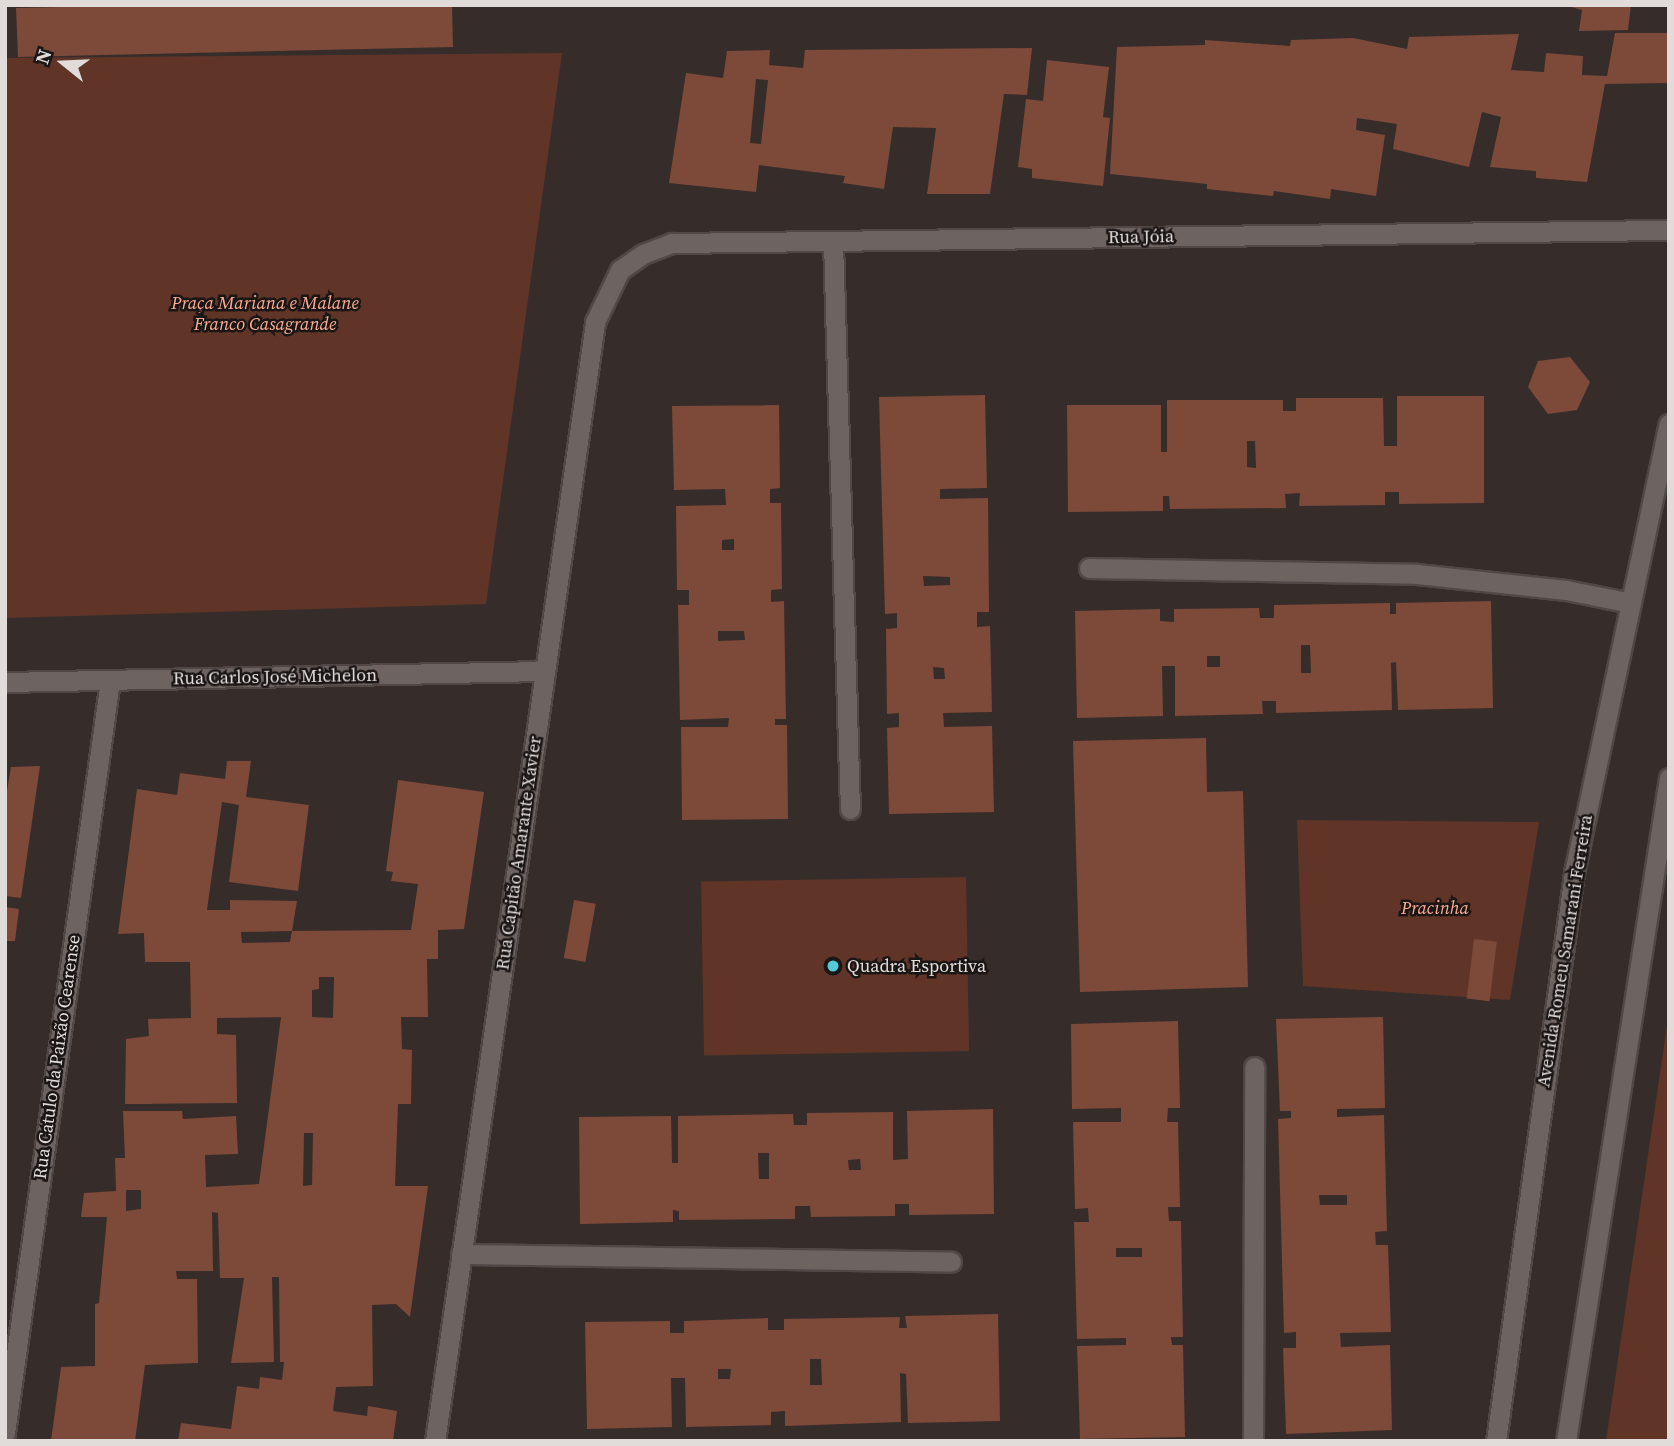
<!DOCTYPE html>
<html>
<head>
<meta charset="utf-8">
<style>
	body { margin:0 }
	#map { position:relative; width:1674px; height:1446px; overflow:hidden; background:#362d2a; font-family:"Source Serif 4",serif }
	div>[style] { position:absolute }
	.green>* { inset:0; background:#603528; transform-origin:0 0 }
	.building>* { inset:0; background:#7d4939; transform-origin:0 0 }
	.roads { filter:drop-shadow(2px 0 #504847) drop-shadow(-2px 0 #504847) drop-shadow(0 2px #504847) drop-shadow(0 -2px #504847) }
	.minor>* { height:19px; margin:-9.5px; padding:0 9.5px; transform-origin:9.5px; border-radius:9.5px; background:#6d6360 }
	.tertiary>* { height:19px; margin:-9.5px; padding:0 9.5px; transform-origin:9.5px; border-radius:9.5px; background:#6d6360 }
	.dots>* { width:19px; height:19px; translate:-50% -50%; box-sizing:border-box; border:4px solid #1a1615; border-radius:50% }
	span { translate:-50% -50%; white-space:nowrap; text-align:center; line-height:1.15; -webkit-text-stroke:5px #1a1615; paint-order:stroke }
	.street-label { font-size:18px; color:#e1dbda }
	.park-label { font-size:18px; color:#fdaa90; font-style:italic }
	.poi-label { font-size:18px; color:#e1dbda }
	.left { translate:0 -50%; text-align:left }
	.frame { position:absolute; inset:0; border:7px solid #e1dbda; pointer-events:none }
	.north { position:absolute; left:28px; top:28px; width:70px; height:70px; -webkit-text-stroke:5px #1a1615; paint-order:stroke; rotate:288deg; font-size:19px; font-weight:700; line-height:28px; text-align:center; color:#e1dbda }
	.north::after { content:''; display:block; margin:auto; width:24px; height:32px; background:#e1dbda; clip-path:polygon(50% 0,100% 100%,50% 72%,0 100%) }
</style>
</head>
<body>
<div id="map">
	<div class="green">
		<i style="clip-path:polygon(562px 53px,486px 604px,5px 618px,5px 58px)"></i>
		<i style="clip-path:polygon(1297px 820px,1539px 822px,1510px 1000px,1303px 986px)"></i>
		<i style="left:966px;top:877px;width:174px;height:265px;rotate:89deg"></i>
		<i style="clip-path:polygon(1669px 1012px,1669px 1441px,1606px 1441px)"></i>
	</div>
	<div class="building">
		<i style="clip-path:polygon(150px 5px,452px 5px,453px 47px,18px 57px,16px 8px)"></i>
		<i style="clip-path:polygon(1564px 5px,1631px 5px,1628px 30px,1579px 31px,1582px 10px)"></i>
		<i style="clip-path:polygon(1615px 33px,1669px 33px,1669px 83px,1605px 84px,1587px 182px,1536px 178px,1536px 171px,1490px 167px,1501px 117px,1482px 112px,1469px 167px,1393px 149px,1397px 124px,1357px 118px,1356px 130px,1385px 135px,1376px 196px,1331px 189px,1330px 199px,1274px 191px,1273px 196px,1207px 189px,1207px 184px,1110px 174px,1117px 47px,1205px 45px,1205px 40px,1290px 46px,1291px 40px,1353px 38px,1407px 49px,1409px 37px,1519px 34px,1511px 70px,1544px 72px,1546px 53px,1583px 56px,1582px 75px,1607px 76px)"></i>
		<i style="clip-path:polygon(evenodd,1032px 48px,1027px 95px,1004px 94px,990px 194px,927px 194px,936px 128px,893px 127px,884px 189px,843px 183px,845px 176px,759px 165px,756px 192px,669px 183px,686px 73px,723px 78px,727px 51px,770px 50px,769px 65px,803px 68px,805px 50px,1032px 48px,756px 79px,768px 80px,761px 144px,750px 143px,756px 79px)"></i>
		<i style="clip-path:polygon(1047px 60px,1109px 67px,1103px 117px,1110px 118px,1103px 186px,1032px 178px,1032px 169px,1018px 167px,1026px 99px,1043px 101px)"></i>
		<i style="clip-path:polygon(1570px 357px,1590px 382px,1577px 410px,1548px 414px,1528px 387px,1538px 361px)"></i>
		<i style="clip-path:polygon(evenodd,985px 395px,987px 488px,940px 489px,940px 499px,988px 498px,989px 612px,977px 612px,977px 627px,990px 626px,992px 712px,943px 713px,944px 727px,992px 726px,994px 812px,889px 814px,887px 728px,899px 727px,899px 713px,887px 714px,886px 629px,897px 628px,897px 613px,885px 614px,879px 397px,985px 395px,923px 576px,950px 577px,950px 585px,924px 586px,923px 576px,985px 395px,933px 667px,944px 668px,945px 679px,934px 679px,933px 667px)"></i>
		<i style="clip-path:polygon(evenodd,1397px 396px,1484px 396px,1484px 503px,1399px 504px,1399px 492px,1385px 492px,1385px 505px,1299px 506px,1300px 493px,1285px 494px,1286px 508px,1170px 509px,1169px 496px,1163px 496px,1163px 511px,1068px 512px,1067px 405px,1161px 405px,1161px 452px,1167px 452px,1167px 400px,1283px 400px,1283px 411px,1296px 411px,1296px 398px,1383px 398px,1384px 446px,1397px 446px,1397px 396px,1247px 441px,1255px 441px,1256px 468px,1247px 467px,1247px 441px)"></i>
		<i style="clip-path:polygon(evenodd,779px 405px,780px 488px,770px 489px,770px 503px,781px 503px,782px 589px,771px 590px,771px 602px,784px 601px,786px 719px,775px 719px,775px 725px,787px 725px,788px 819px,682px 820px,681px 727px,728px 727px,729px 718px,680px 720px,678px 605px,689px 605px,689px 590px,677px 590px,676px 506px,726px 505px,725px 489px,674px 490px,672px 406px,779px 405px,734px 539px,734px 550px,722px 550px,722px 540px,734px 539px,779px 405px,718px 631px,744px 631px,745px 640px,718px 641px,718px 631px)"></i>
		<i style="clip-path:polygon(evenodd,1491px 601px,1493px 708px,1398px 710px,1396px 662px,1391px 663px,1392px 710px,1276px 713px,1276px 701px,1262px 701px,1263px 714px,1175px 716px,1175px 666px,1162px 666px,1163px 716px,1077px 718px,1075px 611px,1160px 609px,1160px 621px,1174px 622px,1174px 609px,1259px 608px,1260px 618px,1274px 618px,1274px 605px,1390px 603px,1390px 614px,1396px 614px,1396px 603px,1491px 601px,1301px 645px,1310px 645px,1311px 673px,1301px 673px,1301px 645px,1491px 601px,1207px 656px,1220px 656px,1220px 667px,1207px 667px,1207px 656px)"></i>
		<i style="clip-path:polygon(1206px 738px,1207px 792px,1243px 791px,1248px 987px,1080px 992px,1073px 741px)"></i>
		<i style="clip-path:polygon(evenodd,227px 761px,251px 761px,246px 797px,309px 805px,298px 891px,229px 882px,239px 805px,222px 802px,207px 910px,230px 910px,230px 900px,297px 901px,292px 931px,411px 930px,418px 884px,391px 881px,393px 872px,386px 871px,398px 780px,484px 792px,464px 929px,438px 930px,438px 959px,427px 959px,428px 1017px,401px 1017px,402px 1049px,412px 1050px,411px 1104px,398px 1104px,395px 1186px,428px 1186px,410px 1317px,396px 1304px,372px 1305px,373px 1386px,336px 1387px,333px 1411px,367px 1416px,368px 1406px,397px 1411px,393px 1441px,178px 1441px,181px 1423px,231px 1429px,237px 1386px,259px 1389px,260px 1377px,282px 1380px,284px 1362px,280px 1362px,279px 1277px,272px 1277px,274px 1362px,231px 1363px,244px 1278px,220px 1278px,218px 1213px,212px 1212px,213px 1271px,176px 1271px,177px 1279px,197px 1279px,198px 1363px,145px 1365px,135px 1441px,51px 1441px,61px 1367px,95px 1366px,95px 1304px,99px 1303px,107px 1217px,81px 1217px,84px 1193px,116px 1191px,115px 1158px,125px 1158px,123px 1111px,182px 1111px,183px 1119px,236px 1116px,238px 1154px,205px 1155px,206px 1187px,259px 1184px,281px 1017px,217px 1018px,217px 1034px,236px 1035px,237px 1103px,125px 1104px,126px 1039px,149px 1036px,148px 1019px,191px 1018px,190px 962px,145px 962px,144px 933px,118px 934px,137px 789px,177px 795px,180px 773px,225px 779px,227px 761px,292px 931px,290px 942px,242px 943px,241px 932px,292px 931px,227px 761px,319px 977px,334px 977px,333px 1018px,312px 1017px,312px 990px,319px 989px,319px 977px,227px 761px,304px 1133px,313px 1133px,312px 1185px,303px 1186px,304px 1133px,227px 761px,126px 1190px,141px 1190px,141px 1209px,126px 1211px,126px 1190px)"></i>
		<i style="clip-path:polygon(40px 766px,21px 898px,5px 896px,5px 803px,11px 767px)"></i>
		<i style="left:574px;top:900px;width:22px;height:59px;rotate:10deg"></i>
		<i style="clip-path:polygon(5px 907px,19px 909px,15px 941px,5px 941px)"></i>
		<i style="left:1474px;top:939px;width:23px;height:60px;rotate:7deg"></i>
		<i style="clip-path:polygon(evenodd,1383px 1017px,1385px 1108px,1337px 1109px,1337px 1117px,1384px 1115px,1387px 1231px,1375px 1232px,1376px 1245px,1388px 1245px,1391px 1332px,1340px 1333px,1341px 1347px,1390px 1345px,1392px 1430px,1286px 1434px,1283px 1348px,1296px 1348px,1296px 1332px,1284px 1333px,1278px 1119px,1291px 1118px,1291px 1111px,1280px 1111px,1276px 1019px,1383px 1017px,1319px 1195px,1347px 1195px,1347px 1205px,1320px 1205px,1319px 1195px)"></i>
		<i style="clip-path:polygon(evenodd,1178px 1021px,1180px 1108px,1168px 1108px,1167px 1122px,1178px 1122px,1180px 1207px,1168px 1207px,1169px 1221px,1181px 1221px,1183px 1337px,1171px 1337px,1172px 1345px,1183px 1345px,1185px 1437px,1080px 1439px,1077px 1346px,1126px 1345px,1126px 1338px,1077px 1339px,1074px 1222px,1089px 1222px,1088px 1208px,1075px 1209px,1073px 1122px,1121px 1122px,1121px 1108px,1072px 1109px,1071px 1024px,1178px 1021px,1116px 1248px,1142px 1248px,1142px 1257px,1116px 1257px,1116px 1248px)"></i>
		<i style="clip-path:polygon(evenodd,993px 1109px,994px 1214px,909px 1215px,909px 1204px,895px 1204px,895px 1216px,811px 1217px,810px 1206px,795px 1206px,795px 1219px,679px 1220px,679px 1211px,673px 1210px,673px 1222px,580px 1224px,579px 1117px,671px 1116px,672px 1163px,678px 1163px,678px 1116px,793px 1114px,794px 1125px,807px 1125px,807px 1113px,893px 1112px,893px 1160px,908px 1159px,907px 1111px,993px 1109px,758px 1153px,769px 1153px,769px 1179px,759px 1179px,758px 1153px,993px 1109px,860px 1159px,861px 1170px,849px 1170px,848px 1160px,860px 1159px)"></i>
		<i style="clip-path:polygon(evenodd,998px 1314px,1000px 1421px,908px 1423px,906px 1374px,900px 1373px,901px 1422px,785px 1426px,785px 1411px,771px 1412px,771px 1425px,686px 1427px,685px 1378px,671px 1378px,672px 1427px,587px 1429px,585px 1322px,670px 1321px,670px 1333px,684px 1333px,684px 1321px,768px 1318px,768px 1330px,784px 1330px,784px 1319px,900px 1317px,899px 1328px,907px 1328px,905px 1316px,998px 1314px,810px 1359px,821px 1359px,822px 1385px,810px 1385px,810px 1359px,998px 1314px,718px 1369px,731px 1369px,730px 1379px,718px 1379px,718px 1369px)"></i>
	</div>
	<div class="roads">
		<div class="minor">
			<i style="left:833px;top:241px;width:568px;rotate:88.29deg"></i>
			<i style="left:1089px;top:568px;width:328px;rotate:1deg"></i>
			<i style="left:1417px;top:574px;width:150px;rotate:6.1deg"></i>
			<i style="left:1566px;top:590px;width:66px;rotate:11.3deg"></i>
			<i style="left:5px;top:682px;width:540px;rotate:-1.17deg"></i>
			<i style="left:461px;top:1254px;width:490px;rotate:0.9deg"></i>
			<i style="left:5px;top:1433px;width:760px;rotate:-82.06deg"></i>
			<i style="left:435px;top:1441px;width:1130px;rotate:-81.86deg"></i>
			<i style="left:595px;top:322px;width:58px;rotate:-64.3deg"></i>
			<i style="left:620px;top:270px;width:28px;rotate:-35deg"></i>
			<i style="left:643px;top:254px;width:31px;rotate:-21deg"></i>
			<i style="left:672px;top:243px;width:997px;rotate:-0.75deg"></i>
			<i style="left:1253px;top:1441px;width:374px;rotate:-89.8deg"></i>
		</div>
		<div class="tertiary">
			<i style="left:1496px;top:1441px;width:573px;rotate:-82.18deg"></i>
			<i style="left:1574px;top:873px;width:459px;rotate:-78.1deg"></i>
			<i style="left:1566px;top:1441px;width:671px;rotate:-81.17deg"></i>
		</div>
	</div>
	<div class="dots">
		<i style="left:833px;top:966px;background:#52cbd9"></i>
	</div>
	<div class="street-label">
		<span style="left:1141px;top:237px;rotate:-1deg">Rua Jóia</span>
		<span style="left:275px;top:677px;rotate:-1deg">Rua Carlos José Michelon</span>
		<span style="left:519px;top:853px;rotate:-82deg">Rua Capitão Amarante Xavier</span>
		<span style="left:1565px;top:951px;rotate:-81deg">Avenida Romeu Samarani Ferreira</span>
		<span style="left:57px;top:1057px;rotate:-82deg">Rua Catulo da Paixão Cearense</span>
	</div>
	<div class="park-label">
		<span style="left:265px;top:314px">Praça Mariana e Malane<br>Franco Casagrande</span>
		<span style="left:1435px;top:908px">Pracinha</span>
	</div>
	<div class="poi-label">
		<span class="left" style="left:847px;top:966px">Quadra Esportiva</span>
	</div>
	<div class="frame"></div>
	<div class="north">N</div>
</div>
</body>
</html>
